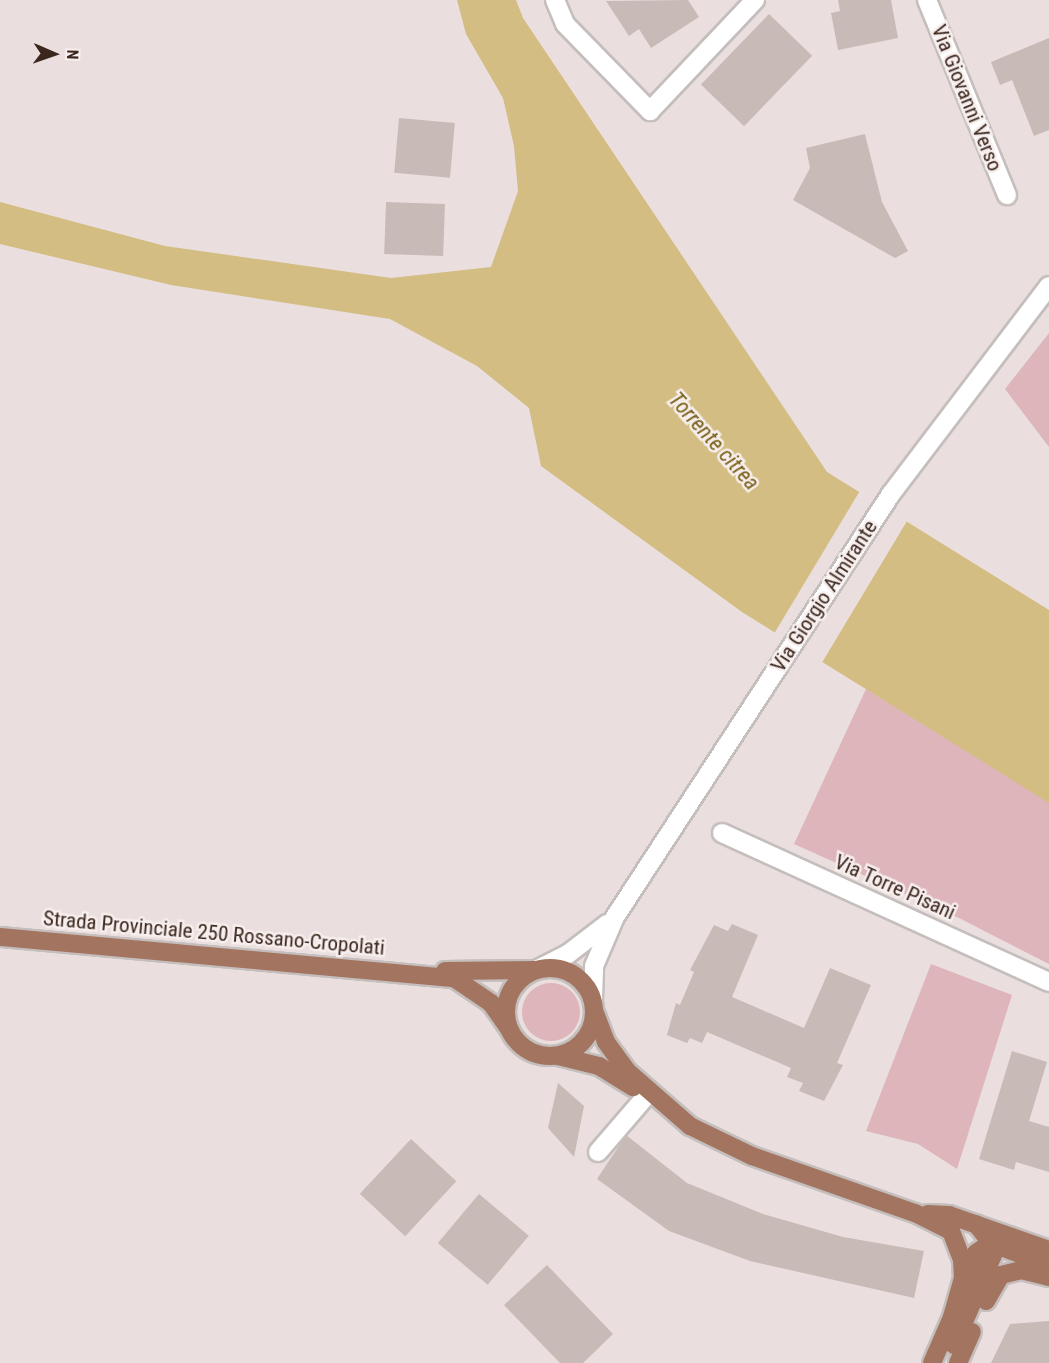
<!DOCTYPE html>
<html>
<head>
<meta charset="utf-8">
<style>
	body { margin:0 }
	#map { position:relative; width:1049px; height:1363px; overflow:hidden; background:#eadfde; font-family:"Roboto Condensed",sans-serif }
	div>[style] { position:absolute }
	.green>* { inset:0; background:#ddb5bb }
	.round { border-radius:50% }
	.water>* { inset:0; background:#d3bd82 }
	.pier>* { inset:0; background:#eadfde; transform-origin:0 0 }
	.building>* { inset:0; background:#c8bab6; transform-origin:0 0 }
	.roads { filter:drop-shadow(2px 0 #c4bebc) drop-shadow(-2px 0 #c4bebc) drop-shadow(0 2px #c4bebc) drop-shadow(0 -2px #c4bebc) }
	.minor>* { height:18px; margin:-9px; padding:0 9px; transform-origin:9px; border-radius:9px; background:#fff }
	.major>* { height:18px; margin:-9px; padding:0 9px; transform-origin:9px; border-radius:9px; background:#a37460 }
	.major>.ring { margin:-9px; padding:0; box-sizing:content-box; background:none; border:18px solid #a37460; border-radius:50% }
	span { translate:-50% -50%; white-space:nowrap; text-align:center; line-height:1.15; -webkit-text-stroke:5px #f7efee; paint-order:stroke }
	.street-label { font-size:21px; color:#3b271e }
	.water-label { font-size:22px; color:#795f16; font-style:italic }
	.north { position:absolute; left:24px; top:24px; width:60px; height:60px; -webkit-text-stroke:4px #f7efee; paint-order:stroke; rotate:92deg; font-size:16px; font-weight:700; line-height:24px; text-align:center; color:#3b271e }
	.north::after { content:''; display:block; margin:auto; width:21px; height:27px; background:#3b271e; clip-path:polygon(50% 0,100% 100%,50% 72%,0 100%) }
</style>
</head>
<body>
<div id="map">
	<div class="green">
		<i style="clip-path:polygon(1049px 333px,1049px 447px,1005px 389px)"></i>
		<i style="clip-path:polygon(866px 689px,1049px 802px,1049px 964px,961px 919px,794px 844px)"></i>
		<i style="clip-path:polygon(931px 964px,1012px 995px,957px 1169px,918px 1144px,866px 1131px)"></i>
		<i class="round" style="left:522px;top:983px;width:58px;height:58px"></i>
	</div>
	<div class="water">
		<i style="clip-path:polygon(457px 0,516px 0,523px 18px,827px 472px,1049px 610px,1049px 803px,742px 612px,541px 466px,529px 408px,477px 366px,390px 319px,171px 285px,0 244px,0 202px,165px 246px,391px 278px,491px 267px,518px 191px,514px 146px,503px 98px,466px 34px)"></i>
	</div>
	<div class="pier">
		<i style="left:861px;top:489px;width:56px;height:170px;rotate:31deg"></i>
	</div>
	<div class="building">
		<i style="clip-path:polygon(688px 0,699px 17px,651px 48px,639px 29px,629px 36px,606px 1px)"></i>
		<i style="clip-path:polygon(838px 0,891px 0,898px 38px,838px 50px,831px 13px,840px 11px)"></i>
		<i style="left:769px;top:14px;width:60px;height:98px;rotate:44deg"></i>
		<i style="clip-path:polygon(1049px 38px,1049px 130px,1034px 136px,1012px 80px,1000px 85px,991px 62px)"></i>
		<i style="left:399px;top:118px;width:56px;height:55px;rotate:5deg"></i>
		<i style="clip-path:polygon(865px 134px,882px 202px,908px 251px,895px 258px,793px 200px,810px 168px,806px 148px)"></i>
		<i style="left:386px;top:202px;width:59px;height:52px;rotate:2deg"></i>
		<i style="clip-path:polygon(732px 924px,758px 935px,732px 997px,804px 1028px,830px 968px,871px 985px,837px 1063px,843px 1065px,824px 1101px,799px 1091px,803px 1083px,787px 1077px,791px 1068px,707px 1032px,702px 1043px,690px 1038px,687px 1043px,667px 1035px,676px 1003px,680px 1005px,694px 972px,690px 970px,714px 925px,728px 931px)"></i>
		<i style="clip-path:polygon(1012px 1051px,1047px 1062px,1029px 1121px,1049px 1127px,1049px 1172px,1016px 1162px,1014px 1170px,979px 1159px)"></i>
		<i style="clip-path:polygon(558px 1083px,584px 1106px,574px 1157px,548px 1128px)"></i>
		<i style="clip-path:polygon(626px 1135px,687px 1183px,763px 1214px,843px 1237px,924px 1251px,914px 1298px,750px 1261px,669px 1231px,597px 1179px)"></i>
		<i style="left:411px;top:1139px;width:62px;height:75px;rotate:43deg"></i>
		<i style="left:479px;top:1194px;width:65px;height:64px;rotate:40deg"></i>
		<i style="clip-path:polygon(547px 1265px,613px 1334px,583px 1363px,560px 1363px,504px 1305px)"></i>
		<i style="clip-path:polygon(1049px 1321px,1049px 1363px,991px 1363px,1010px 1324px)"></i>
	</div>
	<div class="roads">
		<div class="minor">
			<i style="left:555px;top:0;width:26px;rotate:67deg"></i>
			<i style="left:565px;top:24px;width:122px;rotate:45.7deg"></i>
			<i style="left:650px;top:111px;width:153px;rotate:-46.6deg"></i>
			<i style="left:927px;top:0;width:211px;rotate:67.7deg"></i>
			<i style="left:722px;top:833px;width:359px;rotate:24.5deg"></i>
			<i style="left:536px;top:970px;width:36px;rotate:-27deg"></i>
			<i style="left:568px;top:954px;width:49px;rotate:-37.6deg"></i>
			<i style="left:593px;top:999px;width:33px;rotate:-88deg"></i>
			<i style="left:594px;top:966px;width:53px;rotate:-66.8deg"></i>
			<i style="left:615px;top:917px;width:505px;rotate:-56.88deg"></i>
			<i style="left:891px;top:494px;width:261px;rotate:-52.8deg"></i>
			<i style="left:598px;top:1152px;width:75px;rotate:-49.3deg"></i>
		</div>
		<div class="major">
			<i style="left:0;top:937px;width:456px;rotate:5.2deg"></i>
			<i style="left:454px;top:978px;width:45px;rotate:34deg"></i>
			<i style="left:491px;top:1003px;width:32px;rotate:55deg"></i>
			<i class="ring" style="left:506px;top:968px;width:70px;height:70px"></i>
			<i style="left:445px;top:971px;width:89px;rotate:-0.6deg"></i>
			<i style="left:595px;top:1013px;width:31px;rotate:69deg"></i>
			<i style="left:606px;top:1042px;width:36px;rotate:54deg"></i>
			<i style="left:627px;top:1071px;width:84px;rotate:41.1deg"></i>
			<i style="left:690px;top:1126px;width:69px;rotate:25.8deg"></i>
			<i style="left:752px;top:1156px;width:173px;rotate:19.3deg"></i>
			<i style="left:915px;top:1213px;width:40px;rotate:26.6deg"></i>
			<i style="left:951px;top:1231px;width:30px;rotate:69deg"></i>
			<i style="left:962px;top:1259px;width:19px;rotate:87deg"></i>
			<i style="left:963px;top:1278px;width:41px;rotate:105.8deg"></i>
			<i style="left:952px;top:1317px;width:50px;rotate:113.5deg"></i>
			<i style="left:558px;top:1056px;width:42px;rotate:13.7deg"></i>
			<i style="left:599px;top:1066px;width:40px;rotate:32deg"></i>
			<i style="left:928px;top:1214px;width:21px;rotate:3deg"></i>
			<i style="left:949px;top:1215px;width:106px;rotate:19.3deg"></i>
			<i style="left:966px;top:1281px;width:30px;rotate:-70deg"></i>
			<i style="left:976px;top:1253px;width:18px;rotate:-34deg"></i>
			<i style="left:991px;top:1243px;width:62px;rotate:20.8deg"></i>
			<i style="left:986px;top:1301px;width:30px;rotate:-60deg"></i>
			<i style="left:1001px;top:1275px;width:21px;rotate:-14deg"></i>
			<i style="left:1021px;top:1270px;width:29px;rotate:14deg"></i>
			<i style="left:954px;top:1345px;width:98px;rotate:-66.6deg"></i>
			<i style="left:993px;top:1255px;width:12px;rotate:-99deg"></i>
			<i style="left:991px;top:1243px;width:24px;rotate:-128deg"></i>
			<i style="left:958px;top:1363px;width:34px;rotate:-66deg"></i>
		</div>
	</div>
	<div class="street-label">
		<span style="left:967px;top:98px;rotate:68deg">Via Giovanni Verso</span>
		<span style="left:824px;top:596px;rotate:-57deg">Via Giorgio Almirante</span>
		<span style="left:895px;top:887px;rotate:24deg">Via Torre Pisani</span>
		<span style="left:214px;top:933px;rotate:5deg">Strada Provinciale 250 Rossano-Cropolati</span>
	</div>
	<div class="water-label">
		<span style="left:714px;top:441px;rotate:48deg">Torrente citrea</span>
	</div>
	<div class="north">N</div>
</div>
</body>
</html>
